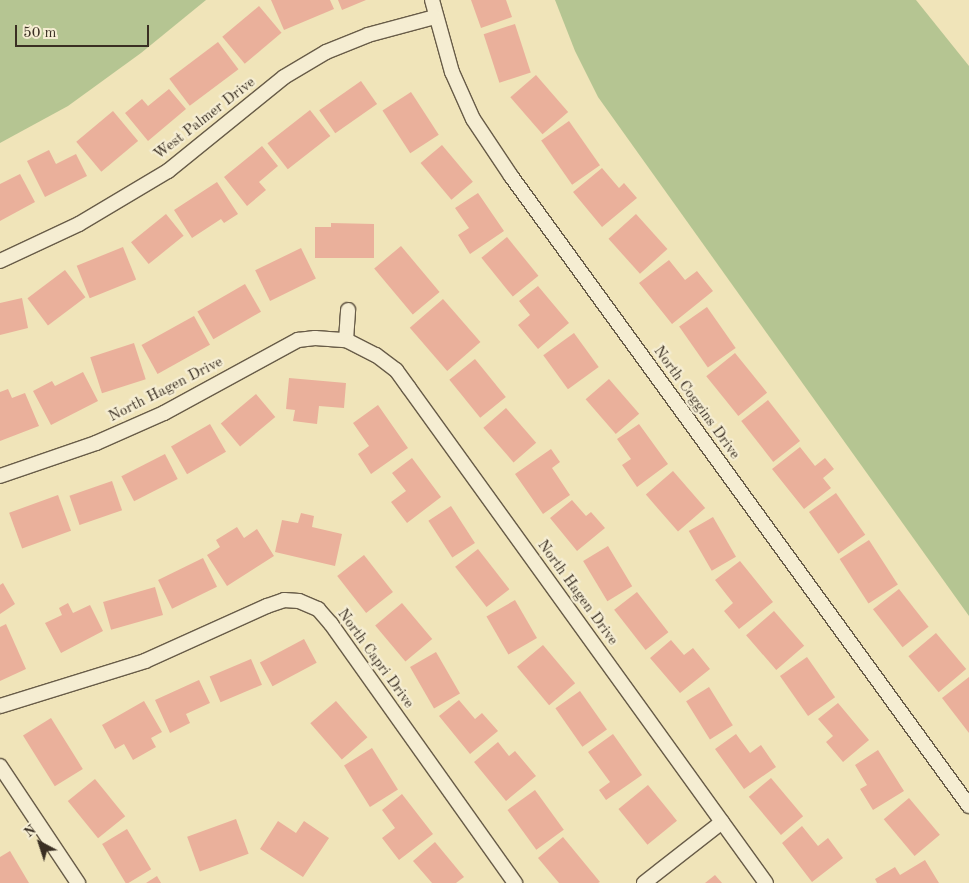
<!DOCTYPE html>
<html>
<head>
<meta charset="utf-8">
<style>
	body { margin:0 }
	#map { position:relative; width:969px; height:883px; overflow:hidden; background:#f0e4b9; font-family:"Old Standard TT",serif }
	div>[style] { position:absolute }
	.green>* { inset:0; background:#b5c592 }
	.building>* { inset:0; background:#eab09b; transform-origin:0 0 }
	.roads { filter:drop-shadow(1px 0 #685c48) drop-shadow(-1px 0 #685c48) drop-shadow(0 1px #685c48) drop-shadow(0 -1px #685c48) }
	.minor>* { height:14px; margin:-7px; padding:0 7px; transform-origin:7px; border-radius:7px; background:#f5edd2 }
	span { translate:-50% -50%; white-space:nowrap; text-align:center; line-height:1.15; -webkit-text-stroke:4.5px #f5edd2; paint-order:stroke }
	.street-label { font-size:15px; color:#3a2f23 }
	.north { position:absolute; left:15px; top:818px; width:50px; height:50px; -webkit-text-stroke:4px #f5edd2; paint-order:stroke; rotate:320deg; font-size:14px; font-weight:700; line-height:20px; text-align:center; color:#3a2f23 }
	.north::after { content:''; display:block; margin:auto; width:18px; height:22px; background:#3a2f23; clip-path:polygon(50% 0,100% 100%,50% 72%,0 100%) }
	.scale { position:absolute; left:15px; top:25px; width:134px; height:22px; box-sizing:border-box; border:2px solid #3a2f23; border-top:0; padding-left:6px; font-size:15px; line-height:18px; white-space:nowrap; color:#3a2f23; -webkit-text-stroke:4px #f5edd2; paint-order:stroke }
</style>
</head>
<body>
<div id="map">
	<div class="green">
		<i style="clip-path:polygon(0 0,206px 0,141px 53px,68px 106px,0 143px)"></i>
		<i style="clip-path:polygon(555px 0,916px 0,969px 66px,969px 616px,598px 97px,575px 51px)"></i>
	</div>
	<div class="building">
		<i style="clip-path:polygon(271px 0,330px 0,334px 9px,284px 30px)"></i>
		<i style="clip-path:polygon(338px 0,366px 0,342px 10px)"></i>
		<i style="clip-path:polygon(471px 0,506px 0,512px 17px,481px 28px)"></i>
		<i style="left:259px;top:6px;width:35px;height:48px;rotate:50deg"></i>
		<i style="left:515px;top:24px;width:51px;height:33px;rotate:72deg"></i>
		<i style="left:218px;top:42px;width:34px;height:61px;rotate:53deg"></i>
		<i style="left:536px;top:75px;width:49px;height:34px;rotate:49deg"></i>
		<i style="left:361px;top:81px;width:28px;height:51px;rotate:55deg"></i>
		<i style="clip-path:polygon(169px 89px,186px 109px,148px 141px,125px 113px,142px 99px,148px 106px)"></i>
		<i style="left:411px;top:92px;width:51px;height:34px;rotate:57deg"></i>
		<i style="left:310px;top:110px;width:33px;height:54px;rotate:52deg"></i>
		<i style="left:113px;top:111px;width:39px;height:48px;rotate:50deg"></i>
		<i style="left:569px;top:121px;width:54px;height:34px;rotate:55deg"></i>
		<i style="left:442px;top:145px;width:48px;height:28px;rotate:50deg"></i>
		<i style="clip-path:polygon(262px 146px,278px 166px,259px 182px,266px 190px,247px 206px,224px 177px)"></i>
		<i style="clip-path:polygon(49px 150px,56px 164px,76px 154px,87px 176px,45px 197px,27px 161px)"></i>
		<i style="clip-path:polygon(602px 168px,619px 188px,624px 183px,637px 198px,602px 227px,573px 192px)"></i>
		<i style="clip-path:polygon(20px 174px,35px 202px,0 221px,0 184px)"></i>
		<i style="clip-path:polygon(217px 182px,238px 214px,224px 223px,221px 219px,192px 238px,174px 210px)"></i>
		<i style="clip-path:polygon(478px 193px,504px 231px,470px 254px,458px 235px,469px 228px,455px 208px)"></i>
		<i style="left:166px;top:214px;width:28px;height:45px;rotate:51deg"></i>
		<i style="left:636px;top:214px;width:47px;height:37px;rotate:48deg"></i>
		<i style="clip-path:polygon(331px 223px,374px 224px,374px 258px,315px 258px,315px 227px,331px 227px)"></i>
		<i style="left:507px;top:237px;width:50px;height:33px;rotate:51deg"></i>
		<i style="left:401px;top:246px;width:60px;height:35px;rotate:50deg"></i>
		<i style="left:123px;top:247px;width:35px;height:50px;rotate:68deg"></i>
		<i style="left:301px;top:248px;width:34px;height:51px;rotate:64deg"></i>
		<i style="clip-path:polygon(669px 260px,685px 280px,697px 271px,713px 291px,672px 324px,639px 283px)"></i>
		<i style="left:65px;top:270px;width:34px;height:47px;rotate:53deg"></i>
		<i style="left:245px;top:284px;width:32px;height:55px;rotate:60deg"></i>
		<i style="clip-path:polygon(538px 286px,569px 323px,538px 349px,518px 325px,530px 315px,519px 301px)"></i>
		<i style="clip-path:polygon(22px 298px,28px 328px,0 335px,0 303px)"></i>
		<i style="left:443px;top:299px;width:57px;height:44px;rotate:49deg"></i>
		<i style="left:707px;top:307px;width:50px;height:34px;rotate:55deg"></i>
		<i style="left:194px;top:316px;width:33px;height:60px;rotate:61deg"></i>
		<i style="left:574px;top:333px;width:42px;height:38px;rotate:54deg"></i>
		<i style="left:134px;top:343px;width:38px;height:46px;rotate:72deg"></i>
		<i style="left:735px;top:353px;width:51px;height:37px;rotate:51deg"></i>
		<i style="left:475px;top:359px;width:49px;height:33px;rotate:51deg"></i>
		<i style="clip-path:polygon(83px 372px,98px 401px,51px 425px,33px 391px,52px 381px,55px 386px)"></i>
		<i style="clip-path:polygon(289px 378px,346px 383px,344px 408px,319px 406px,317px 424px,293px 421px,295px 410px,286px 409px)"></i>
		<i style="left:609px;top:379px;width:46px;height:31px;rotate:49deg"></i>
		<i style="clip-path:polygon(8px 389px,12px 398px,25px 393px,39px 426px,0 441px,0 392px)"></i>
		<i style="left:256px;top:394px;width:30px;height:46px;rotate:50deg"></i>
		<i style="left:768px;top:400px;width:52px;height:34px;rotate:52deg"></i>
		<i style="clip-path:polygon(378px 405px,408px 448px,371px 474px,358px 454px,369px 446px,353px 423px)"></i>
		<i style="left:506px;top:408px;width:46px;height:30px;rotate:49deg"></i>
		<i style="left:210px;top:424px;width:32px;height:45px;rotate:60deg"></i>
		<i style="clip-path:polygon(639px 424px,668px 464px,637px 487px,622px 465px,631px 459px,617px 439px)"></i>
		<i style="clip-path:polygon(800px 447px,815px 466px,825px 458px,834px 469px,823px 478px,831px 488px,804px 509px,772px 469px)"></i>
		<i style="clip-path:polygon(551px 449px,560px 462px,552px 468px,570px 495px,543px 514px,515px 474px)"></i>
		<i style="left:165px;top:454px;width:28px;height:49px;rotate:63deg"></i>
		<i style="clip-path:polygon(412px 458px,441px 497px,407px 523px,391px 502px,406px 491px,392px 473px)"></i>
		<i style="left:673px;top:471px;width:49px;height:36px;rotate:49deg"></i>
		<i style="left:112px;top:481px;width:31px;height:45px;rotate:71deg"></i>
		<i style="left:836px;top:493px;width:51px;height:33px;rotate:55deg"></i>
		<i style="left:58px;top:495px;width:38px;height:52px;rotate:70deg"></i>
		<i style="clip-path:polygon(572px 500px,586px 516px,591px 512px,605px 528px,577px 551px,550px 518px)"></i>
		<i style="left:451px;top:506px;width:44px;height:27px;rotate:57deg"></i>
		<i style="clip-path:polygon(301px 513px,314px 516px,312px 527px,342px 534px,335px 566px,275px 552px,282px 520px,298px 523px)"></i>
		<i style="left:713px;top:517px;width:46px;height:28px;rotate:60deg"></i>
		<i style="clip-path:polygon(237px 527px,244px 538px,257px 529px,274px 556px,227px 586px,207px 555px,220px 547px,216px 540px)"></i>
		<i style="left:869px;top:540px;width:53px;height:35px;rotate:57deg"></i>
		<i style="left:608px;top:546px;width:47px;height:29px;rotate:59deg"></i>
		<i style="left:478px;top:549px;width:51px;height:29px;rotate:52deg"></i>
		<i style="left:364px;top:555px;width:47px;height:34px;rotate:52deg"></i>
		<i style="left:203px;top:558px;width:32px;height:50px;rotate:64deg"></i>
		<i style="clip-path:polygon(740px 561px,773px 602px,739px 629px,724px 611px,733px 603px,715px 580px)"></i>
		<i style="clip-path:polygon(3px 583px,15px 604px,0 614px,0 585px)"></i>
		<i style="left:155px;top:587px;width:29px;height:54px;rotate:74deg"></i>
		<i style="left:899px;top:589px;width:48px;height:33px;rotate:52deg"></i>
		<i style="left:637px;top:592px;width:51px;height:29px;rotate:52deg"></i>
		<i style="left:515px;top:600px;width:44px;height:33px;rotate:60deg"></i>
		<i style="clip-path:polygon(68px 603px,73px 613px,90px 605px,103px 631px,61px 653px,45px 623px,62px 615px,59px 608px)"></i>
		<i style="left:402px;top:603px;width:47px;height:35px;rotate:50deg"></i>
		<i style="left:774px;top:611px;width:46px;height:37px;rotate:49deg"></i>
		<i style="clip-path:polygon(6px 624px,26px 669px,0 681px,0 627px)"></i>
		<i style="left:936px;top:633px;width:47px;height:36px;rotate:50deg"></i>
		<i style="left:304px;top:639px;width:27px;height:50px;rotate:62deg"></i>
		<i style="clip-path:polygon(671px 640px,684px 655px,693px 648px,710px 669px,680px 693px,650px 658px)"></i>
		<i style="left:543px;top:645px;width:50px;height:34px;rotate:50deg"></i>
		<i style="left:436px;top:652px;width:48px;height:30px;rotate:60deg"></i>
		<i style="left:807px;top:657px;width:49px;height:33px;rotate:55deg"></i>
		<i style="left:251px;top:659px;width:28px;height:45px;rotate:67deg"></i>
		<i style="clip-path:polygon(969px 677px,969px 733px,942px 698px)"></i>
		<i style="clip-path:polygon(199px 680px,210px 703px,186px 714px,190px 723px,170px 733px,155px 700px)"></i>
		<i style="left:709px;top:687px;width:45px;height:27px;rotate:58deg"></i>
		<i style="left:580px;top:691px;width:47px;height:30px;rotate:55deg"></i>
		<i style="clip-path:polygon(459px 700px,475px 719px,482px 713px,498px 731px,470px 754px,439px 716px)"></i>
		<i style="clip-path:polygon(144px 701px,162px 732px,151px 738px,156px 747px,133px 760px,124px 744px,115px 749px,102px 725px)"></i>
		<i style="left:336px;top:701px;width:48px;height:34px;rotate:49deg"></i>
		<i style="clip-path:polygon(838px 703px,869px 740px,843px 762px,826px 742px,833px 736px,818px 719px)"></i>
		<i style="left:51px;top:718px;width:60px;height:33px;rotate:58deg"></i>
		<i style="clip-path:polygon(613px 734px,642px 775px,606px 800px,599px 790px,610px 782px,588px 752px)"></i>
		<i style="clip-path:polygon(736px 734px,750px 753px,761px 745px,776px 767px,744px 789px,715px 749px)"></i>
		<i style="clip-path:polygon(498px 742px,509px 756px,515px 751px,536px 776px,506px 801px,474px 762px)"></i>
		<i style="left:372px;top:748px;width:49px;height:33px;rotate:58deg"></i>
		<i style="clip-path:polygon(878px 750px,904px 791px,873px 810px,860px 789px,867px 785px,855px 765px)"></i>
		<i style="left:771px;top:778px;width:50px;height:29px;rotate:50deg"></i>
		<i style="left:95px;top:779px;width:48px;height:35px;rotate:51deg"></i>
		<i style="left:648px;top:785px;width:46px;height:38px;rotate:51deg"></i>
		<i style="left:535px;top:790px;width:49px;height:34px;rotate:54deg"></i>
		<i style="clip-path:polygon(402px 794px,433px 834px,399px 860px,382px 838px,395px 828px,382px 810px)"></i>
		<i style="left:909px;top:798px;width:48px;height:33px;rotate:50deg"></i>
		<i style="left:236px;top:819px;width:37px;height:52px;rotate:70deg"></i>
		<i style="clip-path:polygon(278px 821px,296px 833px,304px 821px,329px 838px,303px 877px,260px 849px)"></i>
		<i style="clip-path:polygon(802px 826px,818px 846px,828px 838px,843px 858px,812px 882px,782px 843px)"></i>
		<i style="left:127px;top:829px;width:47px;height:29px;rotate:59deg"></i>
		<i style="clip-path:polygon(563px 837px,600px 882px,598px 883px,559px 883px,538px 858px)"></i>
		<i style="clip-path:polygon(435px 842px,464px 877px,456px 883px,432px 883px,413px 861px)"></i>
		<i style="clip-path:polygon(10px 851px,29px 883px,0 883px,0 857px)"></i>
		<i style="clip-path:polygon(925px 860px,939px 883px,877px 883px,875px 879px,895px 867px,900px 875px)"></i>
		<i style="clip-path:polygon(715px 875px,722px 883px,705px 883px)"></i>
		<i style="clip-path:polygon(157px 876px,161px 883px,146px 883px)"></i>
	</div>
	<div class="roads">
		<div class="minor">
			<i style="left:432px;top:0;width:75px;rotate:74.5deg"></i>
			<i style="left:452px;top:72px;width:51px;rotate:65.9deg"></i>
			<i style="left:473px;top:119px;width:69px;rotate:56.3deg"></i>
			<i style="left:511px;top:176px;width:779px;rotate:53.98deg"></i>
			<i style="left:0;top:261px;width:87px;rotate:-25.1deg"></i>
			<i style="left:79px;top:224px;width:104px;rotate:-30.8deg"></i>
			<i style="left:168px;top:171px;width:149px;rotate:-39deg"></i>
			<i style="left:284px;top:77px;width:49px;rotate:-30.8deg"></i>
			<i style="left:326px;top:52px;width:45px;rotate:-22deg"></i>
			<i style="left:368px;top:35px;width:69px;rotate:-15deg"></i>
			<i style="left:346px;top:340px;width:30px;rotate:-86deg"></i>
			<i style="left:0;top:476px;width:102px;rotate:-19deg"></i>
			<i style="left:96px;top:443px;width:74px;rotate:-23.8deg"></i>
			<i style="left:164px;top:413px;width:153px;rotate:-28.6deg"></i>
			<i style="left:298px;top:340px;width:17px;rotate:-7deg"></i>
			<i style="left:315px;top:338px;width:31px;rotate:4deg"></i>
			<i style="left:346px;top:340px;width:34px;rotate:27deg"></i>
			<i style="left:376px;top:355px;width:25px;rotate:37deg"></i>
			<i style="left:396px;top:370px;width:22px;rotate:54deg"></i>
			<i style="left:409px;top:388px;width:610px;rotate:54.2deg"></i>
			<i style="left:0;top:706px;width:152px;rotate:-17.2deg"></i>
			<i style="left:145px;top:661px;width:134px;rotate:-24.3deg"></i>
			<i style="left:267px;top:606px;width:18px;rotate:-19deg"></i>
			<i style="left:284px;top:600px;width:15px;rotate:4deg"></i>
			<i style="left:299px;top:601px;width:21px;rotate:23deg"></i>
			<i style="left:318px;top:609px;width:20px;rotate:49deg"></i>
			<i style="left:331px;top:624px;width:318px;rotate:54.6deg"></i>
			<i style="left:0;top:766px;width:141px;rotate:56.3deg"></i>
			<i style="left:644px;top:883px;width:99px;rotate:-38deg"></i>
		</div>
	</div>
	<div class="street-label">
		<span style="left:205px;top:119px;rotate:-38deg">West Palmer Drive</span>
		<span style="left:166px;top:390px;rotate:-27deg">North Hagen Drive</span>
		<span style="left:696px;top:403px;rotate:54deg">North Coggins Drive</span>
		<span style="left:577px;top:593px;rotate:54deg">North Hagen Drive</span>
		<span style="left:375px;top:659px;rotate:54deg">North Capri Drive</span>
	</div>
	<div class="north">N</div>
	<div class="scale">50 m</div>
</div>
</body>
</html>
